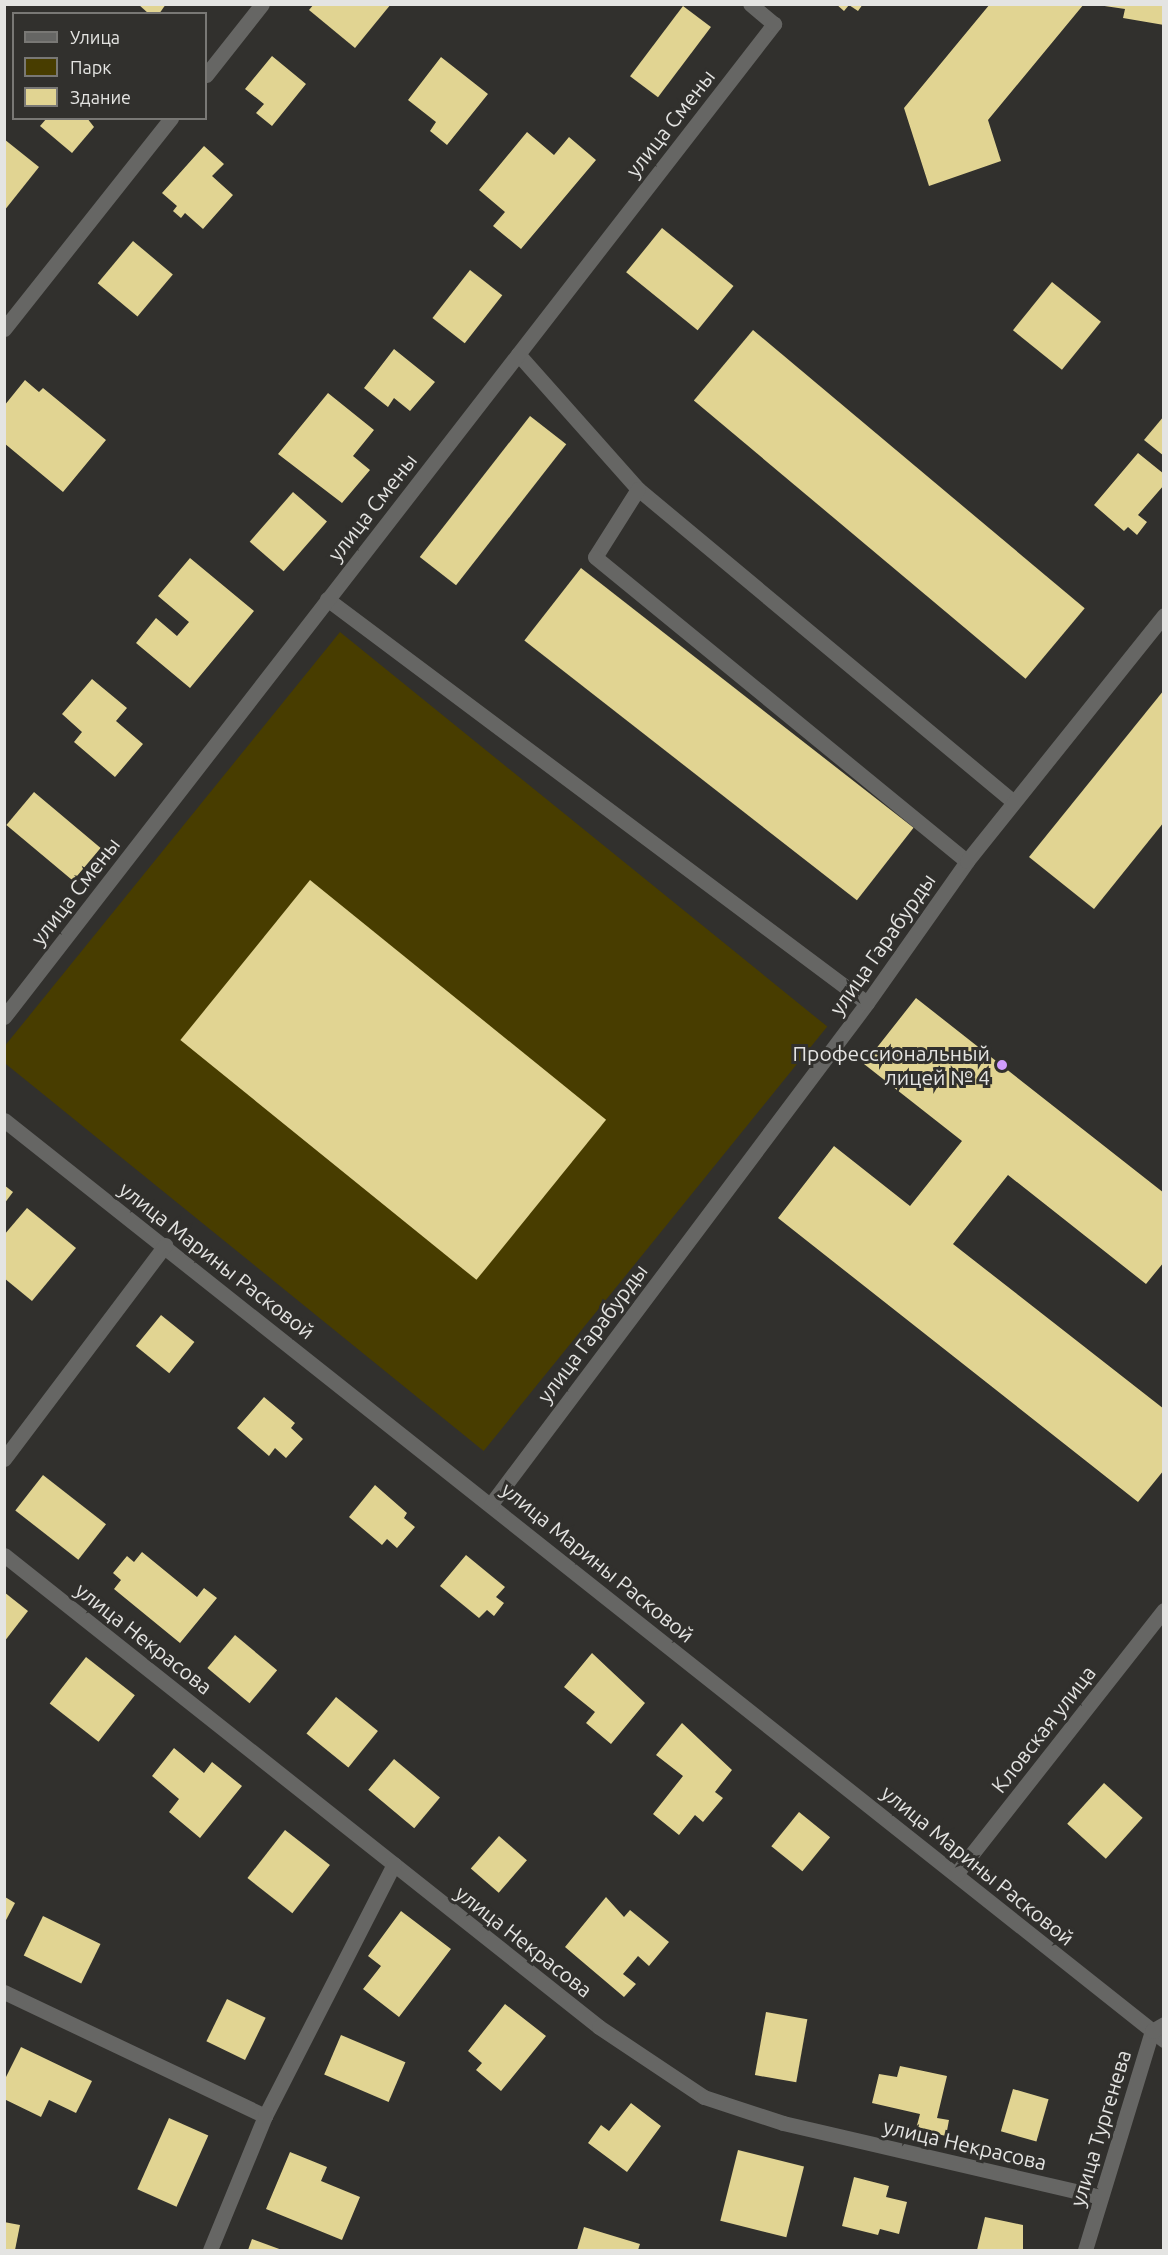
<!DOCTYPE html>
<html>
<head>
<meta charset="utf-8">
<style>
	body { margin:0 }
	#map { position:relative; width:1168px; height:2255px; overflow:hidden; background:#31302d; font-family:Ubuntu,sans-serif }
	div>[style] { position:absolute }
	.green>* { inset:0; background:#483d00; transform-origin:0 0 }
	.building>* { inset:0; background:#e1d492; transform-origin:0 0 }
	.minor>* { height:15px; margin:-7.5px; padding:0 7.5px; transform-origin:7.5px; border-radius:7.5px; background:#666664 }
	.dots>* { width:16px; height:16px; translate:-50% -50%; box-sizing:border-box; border:3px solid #31302d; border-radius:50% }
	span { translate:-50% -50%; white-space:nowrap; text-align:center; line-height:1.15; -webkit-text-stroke:6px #31302d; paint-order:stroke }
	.street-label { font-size:21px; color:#e4e4e2 }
	.poi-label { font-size:21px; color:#e4e4e2 }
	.right { translate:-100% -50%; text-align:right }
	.frame { position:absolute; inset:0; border:6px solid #e4e4e2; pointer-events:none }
	.legend { position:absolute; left:12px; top:12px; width:195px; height:108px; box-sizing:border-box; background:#31302d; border:2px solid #797875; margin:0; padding:8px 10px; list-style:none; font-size:18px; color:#e4e4e2 }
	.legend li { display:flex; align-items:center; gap:12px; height:30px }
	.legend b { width:30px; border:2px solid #797875 }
</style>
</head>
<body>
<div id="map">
	<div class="green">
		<i style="left:340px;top:632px;width:627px;height:546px;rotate:39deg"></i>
	</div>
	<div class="building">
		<i style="clip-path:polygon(138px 4px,166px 4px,159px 14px,149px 14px)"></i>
		<i style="clip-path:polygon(314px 4px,391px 4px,355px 48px,309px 10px)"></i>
		<i style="clip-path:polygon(836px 4px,863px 4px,858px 11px,849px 5px,844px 11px)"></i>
		<i style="clip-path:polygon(990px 4px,1084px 4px,988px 120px,1001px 161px,929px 186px,904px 108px)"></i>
		<i style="clip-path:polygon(1091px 4px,1164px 4px,1164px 25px,1123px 18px,1125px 9px)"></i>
		<i style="left:683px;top:6px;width:35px;height:88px;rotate:37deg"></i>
		<i style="clip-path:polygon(272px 56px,306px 84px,272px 126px,256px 113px,264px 104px,245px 89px)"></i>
		<i style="clip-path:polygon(441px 57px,488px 94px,447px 145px,430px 131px,436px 122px,408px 100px)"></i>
		<i style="clip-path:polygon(47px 118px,87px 118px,94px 127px,72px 153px,40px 126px)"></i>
		<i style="clip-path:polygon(527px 132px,554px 155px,569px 137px,596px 160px,521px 249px,493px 226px,505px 212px,479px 190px)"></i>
		<i style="clip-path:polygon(4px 139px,39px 167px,4px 211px)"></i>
		<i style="clip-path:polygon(204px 146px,224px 164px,212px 176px,233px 195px,203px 229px,185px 213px,181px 218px,173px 211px,177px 206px,162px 193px)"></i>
		<i style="left:662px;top:228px;width:92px;height:57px;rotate:39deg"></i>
		<i style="left:133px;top:241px;width:52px;height:55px;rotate:40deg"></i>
		<i style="left:470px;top:270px;width:41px;height:61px;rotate:38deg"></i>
		<i style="left:1052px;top:282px;width:63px;height:62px;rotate:39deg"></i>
		<i style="left:753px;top:330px;width:433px;height:92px;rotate:40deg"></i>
		<i style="clip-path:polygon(394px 349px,435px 382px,410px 411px,394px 398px,388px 407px,364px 388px)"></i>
		<i style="clip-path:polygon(25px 380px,39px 392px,43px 388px,106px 440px,63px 492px,4px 443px,4px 406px)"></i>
		<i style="clip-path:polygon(328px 393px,374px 430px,353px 456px,370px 470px,342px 503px,278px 454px)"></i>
		<i style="left:530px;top:416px;width:46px;height:179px;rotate:38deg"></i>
		<i style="clip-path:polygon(1164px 416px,1164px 456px,1144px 440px)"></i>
		<i style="clip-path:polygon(1138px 453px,1164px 474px,1164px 485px,1138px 515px,1147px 522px,1137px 535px,1128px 527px,1124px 531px,1094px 505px)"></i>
		<i style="left:293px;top:492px;width:45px;height:66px;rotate:41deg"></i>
		<i style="clip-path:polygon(190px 558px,254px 611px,190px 688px,136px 643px,156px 618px,177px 636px,189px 622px,158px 596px)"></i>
		<i style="left:581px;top:568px;width:422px;height:92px;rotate:38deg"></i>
		<i style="clip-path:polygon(92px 679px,127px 708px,116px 721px,143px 744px,115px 777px,74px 742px,82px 732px,62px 714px)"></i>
		<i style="clip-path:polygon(1164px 690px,1164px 822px,1094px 909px,1029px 857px)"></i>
		<i style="left:34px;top:792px;width:87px;height:43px;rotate:40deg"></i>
		<i style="left:310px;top:880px;width:381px;height:206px;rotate:39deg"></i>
		<i style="clip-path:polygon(916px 998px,1164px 1193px,1164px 1262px,1146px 1284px,1008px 1175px,953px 1244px,1164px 1409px,1164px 1470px,1138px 1502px,778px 1218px,834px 1146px,910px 1206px,962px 1141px,864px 1064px)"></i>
		<i style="clip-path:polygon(4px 1185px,13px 1192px,4px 1204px)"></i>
		<i style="clip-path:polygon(27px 1208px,76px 1248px,32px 1301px,4px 1278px,4px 1235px)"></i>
		<i style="left:161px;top:1315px;width:43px;height:40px;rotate:39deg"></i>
		<i style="clip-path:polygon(264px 1397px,295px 1423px,291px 1428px,303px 1439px,286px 1458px,275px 1448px,269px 1456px,237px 1428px)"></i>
		<i style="left:43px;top:1475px;width:80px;height:45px;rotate:38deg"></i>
		<i style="clip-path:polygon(375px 1485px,407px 1513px,404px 1518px,415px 1527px,397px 1548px,387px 1539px,382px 1545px,349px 1517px)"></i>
		<i style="clip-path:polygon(142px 1552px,197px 1597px,204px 1588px,217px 1598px,180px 1643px,114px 1589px,121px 1580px,113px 1573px,127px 1556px,134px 1562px)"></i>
		<i style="clip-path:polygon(466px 1555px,505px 1587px,496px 1597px,504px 1603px,494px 1616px,487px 1610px,479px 1618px,440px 1586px)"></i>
		<i style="clip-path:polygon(4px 1592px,28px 1611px,4px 1642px)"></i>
		<i style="left:235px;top:1635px;width:55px;height:43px;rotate:40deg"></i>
		<i style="clip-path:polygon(592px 1653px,645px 1703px,611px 1744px,586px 1723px,595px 1712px,564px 1687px)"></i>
		<i style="left:86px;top:1657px;width:62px;height:59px;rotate:38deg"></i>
		<i style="left:336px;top:1697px;width:54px;height:47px;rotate:39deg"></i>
		<i style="clip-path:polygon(682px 1723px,732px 1770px,715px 1792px,723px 1798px,703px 1822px,695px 1815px,679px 1835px,653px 1814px,683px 1776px,656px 1755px)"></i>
		<i style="clip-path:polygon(174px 1748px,204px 1773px,212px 1762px,242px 1786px,200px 1838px,169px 1812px,179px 1799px,152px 1776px)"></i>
		<i style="left:394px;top:1759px;width:60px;height:40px;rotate:40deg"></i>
		<i style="left:1104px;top:1783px;width:52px;height:55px;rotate:42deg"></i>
		<i style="left:799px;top:1812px;width:40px;height:44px;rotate:39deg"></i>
		<i style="left:285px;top:1830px;width:57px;height:61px;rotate:38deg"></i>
		<i style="left:499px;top:1836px;width:37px;height:43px;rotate:41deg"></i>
		<i style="clip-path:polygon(5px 1897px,15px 1903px,5px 1922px)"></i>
		<i style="clip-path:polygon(606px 1897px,624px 1917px,630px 1910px,669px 1942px,649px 1966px,638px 1956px,623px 1974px,636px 1984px,624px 1997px,565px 1947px)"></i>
		<i style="clip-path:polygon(401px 1911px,451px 1949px,399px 2017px,363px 1989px,381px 1966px,368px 1956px)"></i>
		<i style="left:43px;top:1916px;width:64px;height:44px;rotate:26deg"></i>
		<i style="left:227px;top:1999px;width:43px;height:47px;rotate:26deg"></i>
		<i style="clip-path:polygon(505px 2004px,546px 2036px,501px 2091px,476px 2070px,482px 2063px,468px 2051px)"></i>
		<i style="left:766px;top:2012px;width:42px;height:64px;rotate:10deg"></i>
		<i style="left:341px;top:2035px;width:70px;height:43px;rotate:23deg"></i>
		<i style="clip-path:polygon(21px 2047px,92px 2081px,76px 2113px,49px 2100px,41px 2117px,4px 2099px,4px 2081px)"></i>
		<i style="clip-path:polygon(900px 2066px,947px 2076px,937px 2118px,949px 2120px,946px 2136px,916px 2129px,920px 2114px,872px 2103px,879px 2074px,897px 2077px)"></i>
		<i style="left:1013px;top:2089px;width:37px;height:44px;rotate:16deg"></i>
		<i style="clip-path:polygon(631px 2103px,661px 2126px,627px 2172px,588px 2143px,601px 2125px,609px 2131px)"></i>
		<i style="left:169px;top:2118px;width:43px;height:78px;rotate:24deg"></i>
		<i style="left:738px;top:2150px;width:68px;height:73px;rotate:14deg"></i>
		<i style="clip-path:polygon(290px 2152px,327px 2167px,321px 2181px,360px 2197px,342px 2240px,266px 2209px)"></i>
		<i style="clip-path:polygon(854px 2177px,889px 2186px,886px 2197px,907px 2202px,899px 2234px,880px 2229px,878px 2235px,842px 2226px)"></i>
		<i style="clip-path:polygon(985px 2217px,1023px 2225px,1023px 2250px,977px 2250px)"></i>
		<i style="clip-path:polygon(4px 2222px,20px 2225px,15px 2250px,4px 2250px)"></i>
		<i style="clip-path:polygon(584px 2227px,640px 2244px,638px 2250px,577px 2250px)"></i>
		<i style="clip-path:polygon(252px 2239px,282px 2250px,248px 2250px)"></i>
	</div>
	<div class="minor">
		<i style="left:206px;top:75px;width:90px;rotate:-51.7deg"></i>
		<i style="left:4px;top:329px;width:269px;rotate:-51.6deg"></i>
		<i style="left:518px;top:354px;width:181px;rotate:48.4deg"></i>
		<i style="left:638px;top:489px;width:489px;rotate:39.8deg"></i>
		<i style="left:638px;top:489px;width:80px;rotate:122.3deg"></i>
		<i style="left:595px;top:557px;width:480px;rotate:39.3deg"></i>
		<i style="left:327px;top:599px;width:674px;rotate:36.8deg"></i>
		<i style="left:4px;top:1017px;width:1257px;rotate:-52.21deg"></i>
		<i style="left:774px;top:24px;width:31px;rotate:-140deg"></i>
		<i style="left:4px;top:1120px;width:1481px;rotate:38.42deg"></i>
		<i style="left:4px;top:1459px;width:268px;rotate:-53deg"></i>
		<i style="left:491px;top:1504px;width:626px;rotate:-53.11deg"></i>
		<i style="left:867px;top:1003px;width:174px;rotate:-54.8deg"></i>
		<i style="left:967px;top:861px;width:315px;rotate:-51.3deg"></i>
		<i style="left:4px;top:1555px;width:759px;rotate:38.42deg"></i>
		<i style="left:599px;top:2027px;width:126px;rotate:33.7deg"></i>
		<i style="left:704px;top:2097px;width:83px;rotate:18.2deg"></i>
		<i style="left:783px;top:2123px;width:326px;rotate:13.1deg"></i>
		<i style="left:956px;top:1874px;width:336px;rotate:-51.8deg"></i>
		<i style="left:4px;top:1992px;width:289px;rotate:25.4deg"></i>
		<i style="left:210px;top:2250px;width:145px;rotate:-67.7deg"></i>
		<i style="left:265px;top:2116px;width:283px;rotate:-62.9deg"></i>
		<i style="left:1085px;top:2250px;width:229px;rotate:-73deg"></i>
		<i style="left:1152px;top:2031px;width:14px;rotate:-30deg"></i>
	</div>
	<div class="dots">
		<i style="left:1002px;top:1065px;background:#d19dfe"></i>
	</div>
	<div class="street-label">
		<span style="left:670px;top:123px;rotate:-52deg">улица Смены</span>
		<span style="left:372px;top:507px;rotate:-52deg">улица Смены</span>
		<span style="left:75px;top:891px;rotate:-52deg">улица Смены</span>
		<span style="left:882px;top:944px;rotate:-55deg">улица Гарабурды</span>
		<span style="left:217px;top:1260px;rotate:38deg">улица Марины Расковой</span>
		<span style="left:592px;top:1333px;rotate:-53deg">улица Гарабурды</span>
		<span style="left:598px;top:1562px;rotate:39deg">улица Марины Расковой</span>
		<span style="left:144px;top:1638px;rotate:38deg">улица Некрасова</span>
		<span style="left:1043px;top:1729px;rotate:-52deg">Кловская улица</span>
		<span style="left:978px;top:1865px;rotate:39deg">улица Марины Расковой</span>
		<span style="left:524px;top:1941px;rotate:38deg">улица Некрасова</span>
		<span style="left:1100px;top:2128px;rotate:-73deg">улица Тургенева</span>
		<span style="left:965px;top:2144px;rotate:13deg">улица Некрасова</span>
	</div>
	<div class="poi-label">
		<span class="right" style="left:990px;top:1065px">Профессиональный<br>лицей № 4</span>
	</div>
	<div class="frame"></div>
	<ul class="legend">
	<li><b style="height:8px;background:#666664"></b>Улица</li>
	<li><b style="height:16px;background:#483d00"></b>Парк</li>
	<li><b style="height:16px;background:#e1d492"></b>Здание</li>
	</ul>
</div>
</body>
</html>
